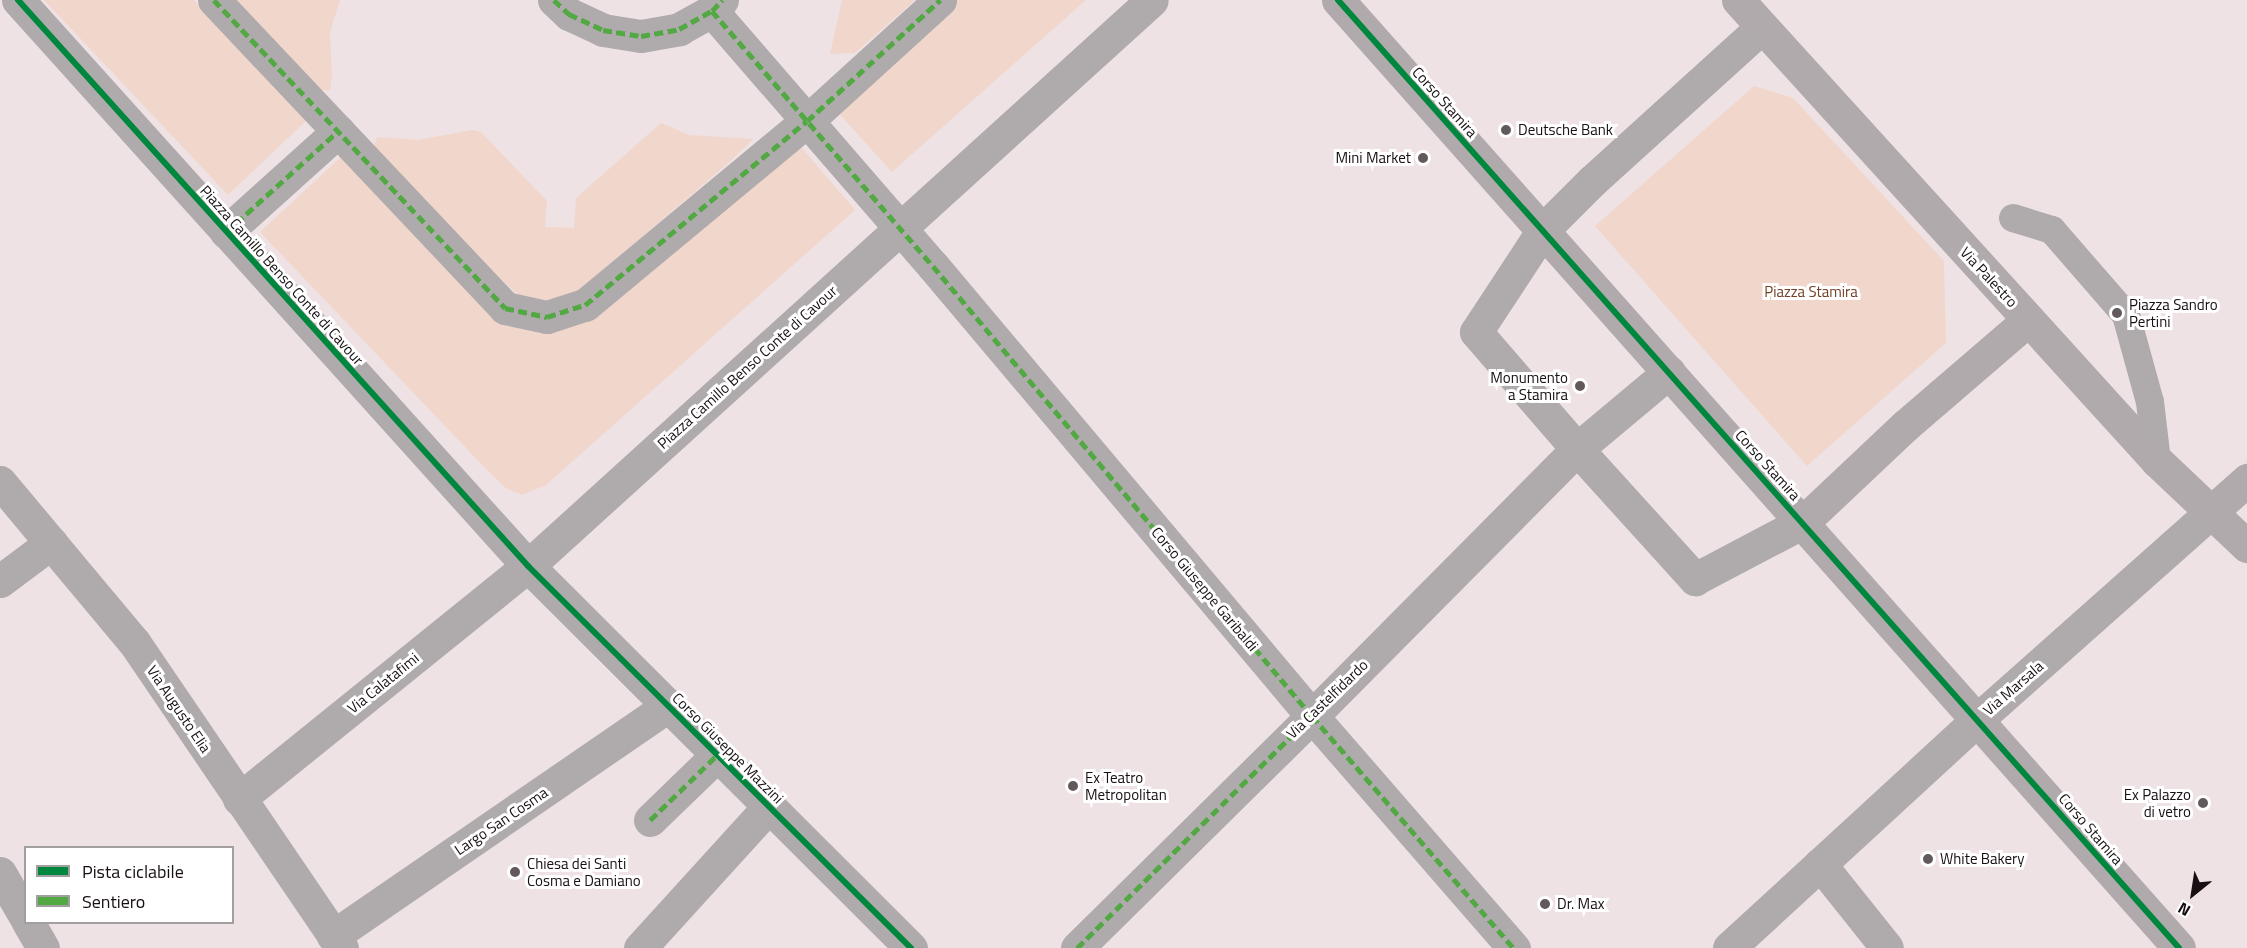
<!DOCTYPE html>
<html>
<head>
<meta charset="utf-8">
<style>
	body { margin:0 }
	#map { position:relative; width:2247px; height:948px; overflow:hidden; background:#eee2e4; font-family:"Titillium Web",sans-serif }
	div>[style] { position:absolute }
	.green>* { inset:0; background:#f1d6cc }
	.lane>* { height:28px; margin:-14px; padding:0 14px; transform-origin:14px; border-radius:14px; background:#afabac }
	.street>* { height:33px; margin:-16.5px; padding:0 16.5px; transform-origin:16.5px; border-radius:16.5px; background:#afabac }
	.secondary>* { height:33px; margin:-16.5px; padding:0 16.5px; transform-origin:16.5px; border-radius:16.5px; background:#b0aaac }
	.quiet>* { height:4.5px; margin-top:-2.25px; transform-origin:0; background:repeating-linear-gradient(90deg,#52a842 0 9px,transparent 0 13.5px) }
	.cycleway>* { height:6px; margin:-3px; padding:0 3px; transform-origin:3px; border-radius:3px; background:#00873e }
	.dots>* { width:16px; height:16px; translate:-50% -50%; box-sizing:border-box; border:3px solid #fff; border-radius:50% }
	span { translate:-50% -50%; white-space:nowrap; text-align:center; line-height:1.15; -webkit-text-stroke:6px #fff; paint-order:stroke }
	.street-label { font-size:15px; color:#170f11 }
	.poi-label { font-size:15px; color:#170f11 }
	.left { translate:0 -50%; text-align:left }
	.right { translate:-100% -50%; text-align:right }
	.park-label { font-size:15px; color:#744126 }
	.legend { position:absolute; left:24px; top:846px; width:210px; height:78px; box-sizing:border-box; background:#fff; border:2px solid #a29fa0; margin:0; padding:8px 10px; list-style:none; font-size:18px; color:#170f11 }
	.legend li { display:flex; align-items:center; gap:12px; height:30px }
	.legend b { width:30px; border:2px solid #a29fa0 }
	.north { position:absolute; left:2163px; top:864px; width:60px; height:60px; -webkit-text-stroke:4px #fff; paint-order:stroke; rotate:210deg; font-size:16px; font-weight:700; line-height:24px; text-align:center; color:#170f11 }
	.north::after { content:''; display:block; margin:auto; width:21px; height:27px; background:#170f11; clip-path:polygon(50% 0,100% 100%,50% 72%,0 100%) }
</style>
</head>
<body>
<div id="map">
	<div class="green">
		<i style="clip-path:polygon(44px 0,194px 0,307px 120px,228px 195px)"></i>
		<i style="clip-path:polygon(231px 0,340px 0,330px 32px,332px 75px,330px 90px,318px 91px)"></i>
		<i style="clip-path:polygon(842px 0,915px 0,855px 53px,830px 54px)"></i>
		<i style="clip-path:polygon(954px 0,1086px 0,892px 172px,833px 107px)"></i>
		<i style="clip-path:polygon(1754px 86px,1793px 98px,1944px 261px,1946px 343px,1807px 466px,1595px 226px)"></i>
		<i style="clip-path:polygon(661px 123px,689px 135px,753px 139px,732px 160px,563px 304px,520px 296px,494px 274px,374px 147px,377px 137px,418px 140px,472px 130px,481px 132px,547px 201px,545px 227px,574px 228px,576px 198px)"></i>
		<i style="clip-path:polygon(795px 140px,855px 210px,546px 485px,522px 495px,506px 488px,486px 469px,260px 232px,342px 156px,531px 327px)"></i>
	</div>
	<div class="lane">
		<i style="left:2013px;top:218px;width:41px;rotate:17.1deg"></i>
		<i style="left:2052px;top:230px;width:113px;rotate:49deg"></i>
		<i style="left:2126px;top:315px;width:90px;rotate:74.6deg"></i>
		<i style="left:2150px;top:402px;width:59px;rotate:83.2deg"></i>
	</div>
	<div class="street">
		<i style="left:18px;top:0;width:762px;rotate:47.98deg"></i>
		<i style="left:528px;top:566px;width:541px;rotate:44.93deg"></i>
		<i style="left:214px;top:0;width:424px;rotate:46.6deg"></i>
		<i style="left:505px;top:308px;width:43px;rotate:12.1deg"></i>
		<i style="left:547px;top:317px;width:40px;rotate:-18deg"></i>
		<i style="left:585px;top:305px;width:288px;rotate:-39.7deg"></i>
		<i style="left:807px;top:121px;width:180px;rotate:-42.3deg"></i>
		<i style="left:554px;top:0;width:21px;rotate:43deg"></i>
		<i style="left:569px;top:14px;width:38px;rotate:25deg"></i>
		<i style="left:603px;top:30px;width:38px;rotate:9deg"></i>
		<i style="left:641px;top:36px;width:39px;rotate:-10deg"></i>
		<i style="left:679px;top:29px;width:38px;rotate:-29deg"></i>
		<i style="left:712px;top:11px;width:15px;rotate:-48deg"></i>
		<i style="left:712px;top:11px;width:337px;rotate:49.1deg"></i>
		<i style="left:933px;top:266px;width:588px;rotate:49.9deg"></i>
		<i style="left:1312px;top:716px;width:308px;rotate:49deg"></i>
		<i style="left:1762px;top:27px;width:229px;rotate:137.8deg"></i>
		<i style="left:1592px;top:181px;width:69px;rotate:135deg"></i>
		<i style="left:1543px;top:230px;width:122px;rotate:123.3deg"></i>
		<i style="left:1476px;top:332px;width:155px;rotate:49.2deg"></i>
		<i style="left:1577px;top:449px;width:176px;rotate:47.8deg"></i>
		<i style="left:1695px;top:579px;width:122px;rotate:-27.8deg"></i>
		<i style="left:226px;top:232px;width:151px;rotate:-42deg"></i>
		<i style="left:0;top:482px;width:209px;rotate:50.1deg"></i>
		<i style="left:134px;top:642px;width:370px;rotate:55.8deg"></i>
		<i style="left:0;top:581px;width:64px;rotate:-36.7deg"></i>
		<i style="left:239px;top:799px;width:371px;rotate:-38.9deg"></i>
		<i style="left:528px;top:566px;width:842px;rotate:-42.21deg"></i>
		<i style="left:650px;top:820px;width:93px;rotate:-44.1deg"></i>
		<i style="left:1820px;top:864px;width:107px;rotate:51.4deg"></i>
		<i style="left:0;top:873px;width:52px;rotate:60deg"></i>
		<i style="left:28px;top:922px;width:30px;rotate:60deg"></i>
		<i style="left:333px;top:936px;width:406px;rotate:-34.5deg"></i>
		<i style="left:640px;top:948px;width:192px;rotate:-47.7deg"></i>
		<i style="left:1077px;top:948px;width:330px;rotate:-44.6deg"></i>
		<i style="left:1312px;top:716px;width:376px;rotate:-45.2deg"></i>
		<i style="left:1577px;top:449px;width:120px;rotate:-39.9deg"></i>
		<i style="left:1729px;top:948px;width:338px;rotate:-42.6deg"></i>
		<i style="left:1978px;top:719px;width:313px;rotate:-41.6deg"></i>
	</div>
	<div class="secondary">
		<i style="left:1338px;top:0;width:1267px;rotate:48.42deg"></i>
		<i style="left:1738px;top:0;width:623px;rotate:47.73deg"></i>
		<i style="left:2157px;top:461px;width:124px;rotate:43.4deg"></i>
		<i style="left:2212px;top:511px;width:47px;rotate:-41.5deg"></i>
		<i style="left:1803px;top:522px;width:141px;rotate:-43.3deg"></i>
		<i style="left:1906px;top:425px;width:161px;rotate:-40.7deg"></i>
	</div>
	<div class="quiet">
		<i style="left:214px;top:0;width:424px;rotate:46.6deg"></i>
		<i style="left:505px;top:308px;width:43px;rotate:12.1deg"></i>
		<i style="left:547px;top:317px;width:40px;rotate:-18deg"></i>
		<i style="left:585px;top:305px;width:288px;rotate:-39.7deg"></i>
		<i style="left:807px;top:121px;width:180px;rotate:-42.3deg"></i>
		<i style="left:554px;top:0;width:21px;rotate:43deg"></i>
		<i style="left:569px;top:14px;width:38px;rotate:25deg"></i>
		<i style="left:603px;top:30px;width:38px;rotate:9deg"></i>
		<i style="left:641px;top:36px;width:39px;rotate:-10deg"></i>
		<i style="left:679px;top:29px;width:38px;rotate:-29deg"></i>
		<i style="left:712px;top:11px;width:15px;rotate:-48deg"></i>
		<i style="left:712px;top:11px;width:337px;rotate:49.1deg"></i>
		<i style="left:933px;top:266px;width:588px;rotate:49.9deg"></i>
		<i style="left:1312px;top:716px;width:308px;rotate:49deg"></i>
		<i style="left:226px;top:232px;width:151px;rotate:-42deg"></i>
		<i style="left:650px;top:820px;width:93px;rotate:-44.1deg"></i>
		<i style="left:1077px;top:948px;width:390px;rotate:-44.7deg"></i>
	</div>
	<div class="cycleway">
		<i style="left:18px;top:0;width:762px;rotate:47.98deg"></i>
		<i style="left:528px;top:566px;width:541px;rotate:44.93deg"></i>
		<i style="left:1338px;top:0;width:1267px;rotate:48.42deg"></i>
	</div>
	<div class="dots">
		<i style="left:1506px;top:130px;background:#62595b"></i>
		<i style="left:1423px;top:158px;background:#62595b"></i>
		<i style="left:2117px;top:313px;background:#62595b"></i>
		<i style="left:1580px;top:386px;background:#62595b"></i>
		<i style="left:1073px;top:786px;background:#62595b"></i>
		<i style="left:2203px;top:803px;background:#62595b"></i>
		<i style="left:1928px;top:859px;background:#62595b"></i>
		<i style="left:515px;top:872px;background:#62595b"></i>
		<i style="left:1545px;top:904px;background:#62595b"></i>
	</div>
	<div class="street-label">
		<span style="left:1445px;top:102px;rotate:48deg">Corso Stamira</span>
		<span style="left:282px;top:275px;rotate:48deg">Piazza Camillo Benso Conte di Cavour</span>
		<span style="left:1989px;top:277px;rotate:47deg">Via Palestro</span>
		<span style="left:747px;top:367px;rotate:-42deg">Piazza Camillo Benso Conte di Cavour</span>
		<span style="left:1768px;top:465px;rotate:48deg">Corso Stamira</span>
		<span style="left:1205px;top:589px;rotate:50deg">Corso Giuseppe Garibaldi</span>
		<span style="left:383px;top:683px;rotate:-39deg">Via Calatafimi</span>
		<span style="left:2013px;top:688px;rotate:-41deg">Via Marsala</span>
		<span style="left:1327px;top:699px;rotate:-44deg">Via Castelfidardo</span>
		<span style="left:179px;top:709px;rotate:56deg">Via Augusto Elia</span>
		<span style="left:728px;top:748px;rotate:45deg">Corso Giuseppe Mazzini</span>
		<span style="left:501px;top:821px;rotate:-34deg">Largo San Cosma</span>
		<span style="left:2091px;top:829px;rotate:49deg">Corso Stamira</span>
	</div>
	<div class="poi-label">
		<span class="left" style="left:1518px;top:130px">Deutsche Bank</span>
		<span class="right" style="left:1411px;top:158px">Mini Market</span>
		<span class="left" style="left:2129px;top:313px">Piazza Sandro<br>Pertini</span>
		<span class="right" style="left:1568px;top:386px">Monumento<br>a Stamira</span>
		<span class="left" style="left:1085px;top:786px">Ex Teatro<br>Metropolitan</span>
		<span class="right" style="left:2191px;top:803px">Ex Palazzo<br>di vetro</span>
		<span class="left" style="left:1940px;top:859px">White Bakery</span>
		<span class="left" style="left:527px;top:872px">Chiesa dei Santi<br>Cosma e Damiano</span>
		<span class="left" style="left:1557px;top:904px">Dr. Max</span>
	</div>
	<div class="park-label">
		<span style="left:1811px;top:292px">Piazza Stamira</span>
	</div>
	<ul class="legend">
	<li><b style="height:8px;background:#00873e"></b>Pista ciclabile</li>
	<li><b style="height:8px;background:#52a842"></b>Sentiero</li>
	</ul>
	<div class="north">N</div>
</div>
</body>
</html>
